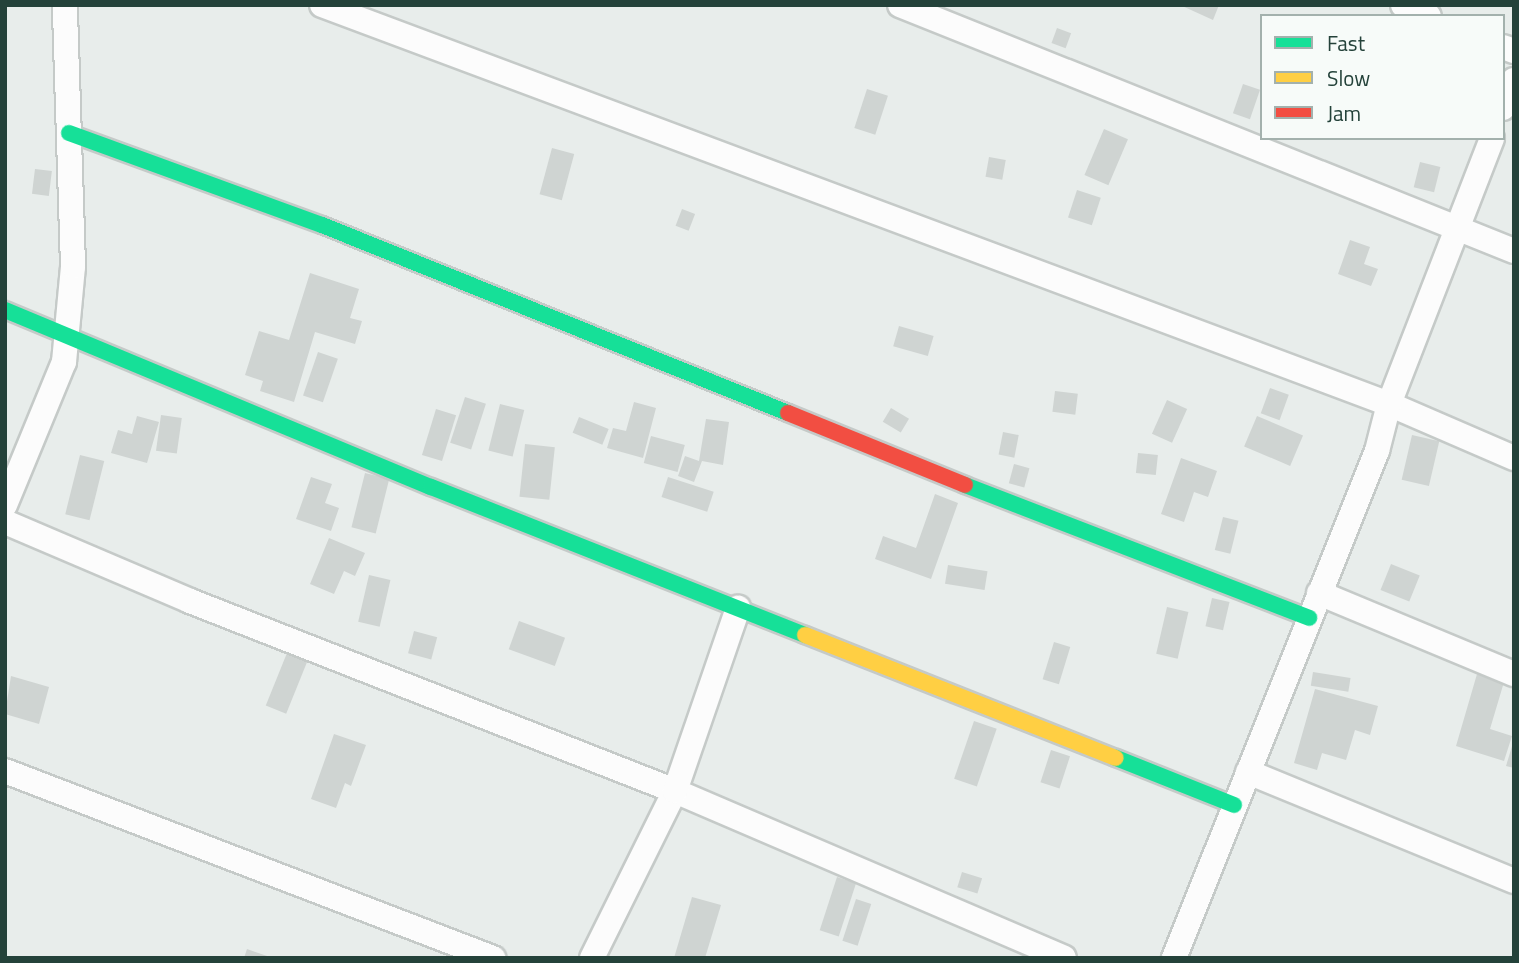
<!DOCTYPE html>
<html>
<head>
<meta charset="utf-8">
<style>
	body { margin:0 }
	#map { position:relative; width:1519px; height:963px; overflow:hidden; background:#e8edeb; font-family:"Titillium Web",sans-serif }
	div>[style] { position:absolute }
	.building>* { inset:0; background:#cfd4d2; transform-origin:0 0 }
	.roads { filter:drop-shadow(2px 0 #c5cac8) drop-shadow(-2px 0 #c5cac8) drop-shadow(0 2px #c5cac8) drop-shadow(0 -2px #c5cac8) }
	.street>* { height:24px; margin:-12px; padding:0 12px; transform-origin:12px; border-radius:12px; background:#fcfcfc }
	.fast>* { height:16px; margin:-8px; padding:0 8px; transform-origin:8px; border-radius:8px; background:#16e098 }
	.slow>* { height:16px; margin:-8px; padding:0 8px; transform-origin:8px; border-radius:8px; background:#ffcf43 }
	.jam>* { height:16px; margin:-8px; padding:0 8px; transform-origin:8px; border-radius:8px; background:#f24e42 }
	span { translate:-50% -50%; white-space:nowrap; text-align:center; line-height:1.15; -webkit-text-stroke:6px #f7fbf9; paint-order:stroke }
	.frame { position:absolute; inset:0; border:7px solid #24423a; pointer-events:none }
	.legend { position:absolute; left:1260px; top:14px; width:245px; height:126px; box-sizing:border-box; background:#f7fbf9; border:2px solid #a3b1ad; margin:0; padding:9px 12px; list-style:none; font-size:21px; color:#24423a }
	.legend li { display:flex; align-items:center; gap:14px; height:35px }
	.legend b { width:35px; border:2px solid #a3b1ad }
</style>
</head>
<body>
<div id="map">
	<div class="building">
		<i style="clip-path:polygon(1180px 5px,1219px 5px,1213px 20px)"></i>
		<i style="left:1057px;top:28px;width:15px;height:16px;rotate:20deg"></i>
		<i style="left:1243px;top:84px;width:18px;height:31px;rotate:19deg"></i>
		<i style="left:867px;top:89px;width:22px;height:41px;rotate:18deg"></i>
		<i style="left:1104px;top:129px;width:26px;height:50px;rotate:23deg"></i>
		<i style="left:552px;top:148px;width:23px;height:48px;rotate:15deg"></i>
		<i style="left:989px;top:157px;width:17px;height:20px;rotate:10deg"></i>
		<i style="left:1420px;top:162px;width:21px;height:26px;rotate:14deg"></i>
		<i style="left:35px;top:169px;width:17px;height:25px;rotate:7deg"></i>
		<i style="left:1077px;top:190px;width:25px;height:29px;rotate:18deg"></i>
		<i style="left:682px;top:209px;width:14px;height:18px;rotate:21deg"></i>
		<i style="clip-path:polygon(1350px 240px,1370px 247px,1364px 264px,1378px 269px,1371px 286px,1338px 274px)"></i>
		<i style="clip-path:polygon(310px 273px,359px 289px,350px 318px,362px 321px,355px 344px,315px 332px,294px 402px,260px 391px,263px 381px,245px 375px,259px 331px,289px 340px)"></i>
		<i style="left:899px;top:326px;width:36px;height:21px;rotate:16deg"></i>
		<i style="left:318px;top:352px;width:21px;height:46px;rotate:19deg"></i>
		<i style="left:1270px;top:388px;width:20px;height:27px;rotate:20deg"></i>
		<i style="left:1055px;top:391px;width:23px;height:21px;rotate:7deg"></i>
		<i style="left:465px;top:397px;width:22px;height:48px;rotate:18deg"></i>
		<i style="left:1167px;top:400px;width:22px;height:37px;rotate:24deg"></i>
		<i style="clip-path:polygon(634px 402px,656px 408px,643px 458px,607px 448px,613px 428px,626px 431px)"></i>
		<i style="left:500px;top:404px;width:25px;height:48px;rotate:14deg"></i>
		<i style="left:891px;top:408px;width:21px;height:16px;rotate:31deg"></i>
		<i style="left:436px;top:409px;width:21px;height:48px;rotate:17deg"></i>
		<i style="left:161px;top:415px;width:21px;height:36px;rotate:8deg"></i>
		<i style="clip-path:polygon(137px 416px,159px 422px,147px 463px,111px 453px,118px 430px,132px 434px)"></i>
		<i style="left:1257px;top:416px;width:50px;height:33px;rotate:23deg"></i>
		<i style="left:579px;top:417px;width:32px;height:17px;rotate:22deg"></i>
		<i style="clip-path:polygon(706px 419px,729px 422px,723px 465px,702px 461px,694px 482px,678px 476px,685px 456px,699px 461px)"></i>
		<i style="left:1003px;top:432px;width:16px;height:23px;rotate:11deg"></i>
		<i style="left:1412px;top:435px;width:28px;height:46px;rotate:13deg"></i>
		<i style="left:651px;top:436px;width:35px;height:28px;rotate:15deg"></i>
		<i style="left:525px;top:444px;width:30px;height:53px;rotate:6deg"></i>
		<i style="left:1138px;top:453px;width:20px;height:20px;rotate:6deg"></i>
		<i style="left:80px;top:455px;width:25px;height:61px;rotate:14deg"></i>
		<i style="clip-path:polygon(1181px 458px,1217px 471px,1208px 497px,1194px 492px,1184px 522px,1161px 514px)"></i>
		<i style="left:1014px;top:464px;width:16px;height:20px;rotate:15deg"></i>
		<i style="left:365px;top:473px;width:25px;height:56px;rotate:14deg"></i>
		<i style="clip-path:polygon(311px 477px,332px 484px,325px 503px,339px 508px,331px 531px,296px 519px)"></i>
		<i style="left:668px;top:477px;width:48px;height:21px;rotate:18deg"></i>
		<i style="clip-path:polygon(935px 494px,958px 503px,931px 579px,875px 559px,883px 536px,916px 548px)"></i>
		<i style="left:1223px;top:517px;width:16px;height:34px;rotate:14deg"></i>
		<i style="clip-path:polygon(329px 538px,365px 553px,355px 576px,344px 571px,334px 594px,310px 584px)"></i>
		<i style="left:1391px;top:564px;width:31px;height:28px;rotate:22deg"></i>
		<i style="left:948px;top:565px;width:40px;height:19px;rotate:9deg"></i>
		<i style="left:369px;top:575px;width:22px;height:48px;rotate:13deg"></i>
		<i style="left:1212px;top:598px;width:18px;height:29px;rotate:13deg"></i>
		<i style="left:1167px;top:607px;width:22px;height:48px;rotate:13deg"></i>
		<i style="left:519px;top:621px;width:49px;height:30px;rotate:20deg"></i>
		<i style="left:414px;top:631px;width:24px;height:23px;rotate:15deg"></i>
		<i style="left:1054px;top:642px;width:17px;height:39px;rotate:17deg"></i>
		<i style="left:289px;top:648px;width:22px;height:62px;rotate:22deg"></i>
		<i style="left:1313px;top:672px;width:38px;height:14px;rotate:9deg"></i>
		<i style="clip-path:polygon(1477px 674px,1504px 682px,1490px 729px,1512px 736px,1504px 761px,1456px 746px)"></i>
		<i style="clip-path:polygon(11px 676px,49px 687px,39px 724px,5px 714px)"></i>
		<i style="clip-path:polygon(1315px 689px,1378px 706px,1370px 735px,1355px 730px,1346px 760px,1322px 753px,1317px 770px,1294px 763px)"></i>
		<i style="left:974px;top:721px;width:24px;height:61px;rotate:19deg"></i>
		<i style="clip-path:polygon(334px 734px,366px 745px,351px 786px,345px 783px,336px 808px,311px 799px)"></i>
		<i style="clip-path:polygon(1513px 743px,1514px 744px,1514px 768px,1506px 766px)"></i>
		<i style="left:1051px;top:750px;width:20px;height:34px;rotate:18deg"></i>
		<i style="left:962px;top:872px;width:21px;height:16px;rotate:17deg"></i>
		<i style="left:837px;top:877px;width:20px;height:56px;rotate:18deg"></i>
		<i style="clip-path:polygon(692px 897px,721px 905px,705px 958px,674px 958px)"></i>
		<i style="left:856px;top:899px;width:16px;height:44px;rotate:18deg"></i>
		<i style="clip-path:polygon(247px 949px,270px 957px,270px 958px,244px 958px)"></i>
	</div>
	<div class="roads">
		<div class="street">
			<i style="left:322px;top:5px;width:1139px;rotate:20.5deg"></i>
			<i style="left:1389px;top:404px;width:136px;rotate:23.4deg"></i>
			<i style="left:900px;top:5px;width:661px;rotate:21.83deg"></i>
			<i style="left:1403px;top:5px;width:28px;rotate:23deg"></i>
			<i style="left:1503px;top:47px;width:12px;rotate:20deg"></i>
			<i style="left:1503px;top:108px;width:30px;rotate:-69deg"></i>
			<i style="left:5px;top:505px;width:155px;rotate:-67.6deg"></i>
			<i style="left:64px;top:362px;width:96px;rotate:-84.6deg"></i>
			<i style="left:73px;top:266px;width:261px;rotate:-91.8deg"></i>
			<i style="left:5px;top:522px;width:201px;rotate:23.1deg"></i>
			<i style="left:190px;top:601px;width:521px;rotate:21.39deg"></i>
			<i style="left:675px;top:791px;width:423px;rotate:23.2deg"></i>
			<i style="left:1319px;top:593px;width:211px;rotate:22.6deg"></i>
			<i style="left:5px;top:771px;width:523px;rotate:20.97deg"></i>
			<i style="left:1248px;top:772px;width:287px;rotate:22.3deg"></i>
			<i style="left:592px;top:958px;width:186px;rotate:-63.6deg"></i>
			<i style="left:675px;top:791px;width:194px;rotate:-71deg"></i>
			<i style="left:1174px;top:958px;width:546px;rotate:-68.18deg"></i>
			<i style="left:1377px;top:451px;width:49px;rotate:-75.7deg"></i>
			<i style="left:1389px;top:404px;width:285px;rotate:-68.8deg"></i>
		</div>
		<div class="fast">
			<i style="left:69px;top:133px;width:269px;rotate:20deg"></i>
			<i style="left:322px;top:225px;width:502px;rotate:21.97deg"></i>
			<i style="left:5px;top:310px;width:461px;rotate:22.6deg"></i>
			<i style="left:431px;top:487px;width:402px;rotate:21.6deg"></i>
			<i style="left:965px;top:485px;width:369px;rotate:21.1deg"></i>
			<i style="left:1116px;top:758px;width:127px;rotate:21.7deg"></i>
		</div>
		<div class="slow">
			<i style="left:805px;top:635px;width:334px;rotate:21.6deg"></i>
		</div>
		<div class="jam">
			<i style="left:788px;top:413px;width:191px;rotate:22.1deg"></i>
		</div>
	</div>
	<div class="frame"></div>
	<ul class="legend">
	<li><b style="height:9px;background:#16e098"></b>Fast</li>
	<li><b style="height:9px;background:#ffcf43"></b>Slow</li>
	<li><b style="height:9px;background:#f24e42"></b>Jam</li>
	</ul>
</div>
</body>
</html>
